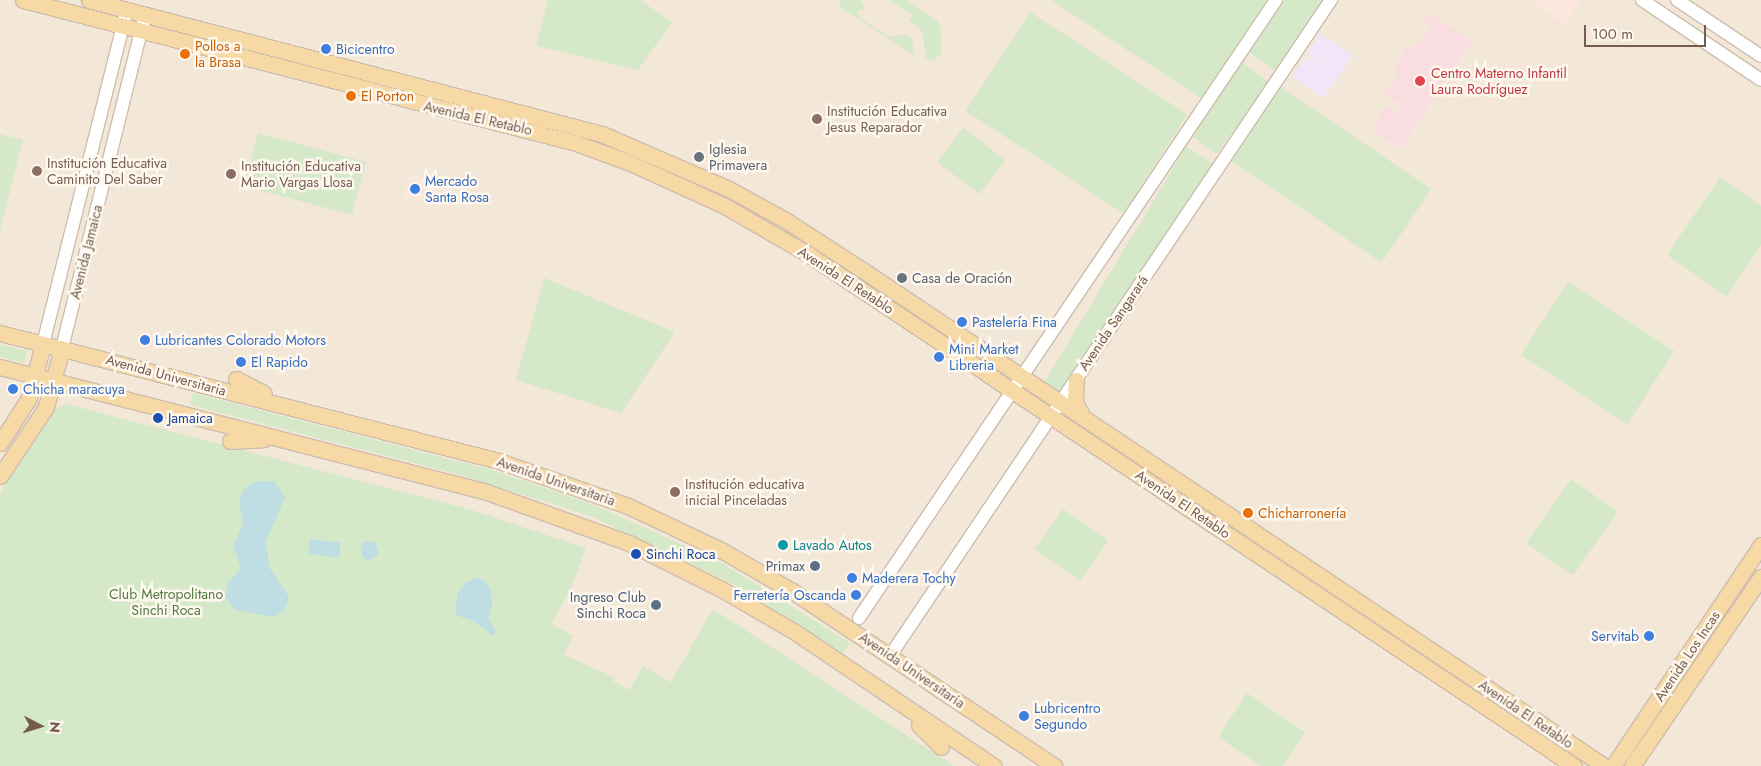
<!DOCTYPE html>
<html>
<head>
<meta charset="utf-8">
<style>
	body { margin:0 }
	#map { position:relative; width:1761px; height:766px; overflow:hidden; background:#fbf4e9; font-family:Jost,sans-serif }
	div>[style] { position:absolute }
	.residential>* { inset:0; background:#f3e7d8; transform-origin:0 0 }
	.commercial>* { inset:0; background:#fbe7dd; transform-origin:0 0 }
	.education>* { inset:0; background:#f1e5f8 }
	.medical>* { inset:0; background:#f9dde0 }
	.green>* { inset:0; background:#d5e9c8; transform-origin:0 0 }
	.water>* { inset:0; background:#bedee4; transform-origin:0 0 }
	.roads { filter:drop-shadow(1px 0 #cdbdaf) drop-shadow(-1px 0 #cdbdaf) drop-shadow(0 1px #cdbdaf) drop-shadow(0 -1px #cdbdaf) }
	.minor>* { height:12px; margin:-6px; padding:0 6px; transform-origin:6px; border-radius:6px; background:#fff }
	.major>* { height:15px; margin:-7.5px; padding:0 7.5px; transform-origin:7.5px; border-radius:7.5px; background:#f6d9a5 }
	.dots>* { width:14px; height:14px; translate:-50% -50%; box-sizing:border-box; border:2px solid #fef8ef; border-radius:50% }
	span { translate:-50% -50%; white-space:nowrap; text-align:center; line-height:1.15; -webkit-text-stroke:5px #fef8ef; paint-order:stroke }
	.food-label { font-size:14px; color:#c56008 }
	.left { translate:0 -50%; text-align:left }
	.shop-label { font-size:14px; color:#366cbe }
	.right { translate:-100% -50%; text-align:right }
	.health-label { font-size:14px; color:#be3a42 }
	.education-label { font-size:14px; color:#785e54 }
	.street-label { font-size:14px; color:#755c4e }
	.worship-label { font-size:14px; color:#5b616d }
	.transit-label { font-size:14px; color:#164399 }
	.culture-label { font-size:14px; color:#0d838f }
	.service-label { font-size:14px; color:#4e5e75 }
	.park-label { font-size:14px; color:#547946 }
	.north { position:absolute; left:15px; top:701px; width:50px; height:50px; -webkit-text-stroke:4px #fef8ef; paint-order:stroke; rotate:95deg; font-size:14px; font-weight:700; line-height:20px; text-align:center; color:#755c4e }
	.north::after { content:''; display:block; margin:auto; width:18px; height:22px; background:#755c4e; clip-path:polygon(50% 0,100% 100%,50% 72%,0 100%) }
	.scale { position:absolute; left:1584px; top:25px; width:122px; height:22px; box-sizing:border-box; border:2px solid #755c4e; border-top:0; padding-left:6px; font-size:15px; line-height:18px; white-space:nowrap; color:#755c4e; -webkit-text-stroke:4px #fef8ef; paint-order:stroke }
</style>
</head>
<body>
<div id="map">
	<div class="residential">
		<i style="left:0;top:0;width:1761px;height:766px"></i>
	</div>
	<div class="commercial">
		<i style="clip-path:polygon(1529px 0,1581px 0,1565px 25px)"></i>
		<i style="left:409px;top:175px;width:17px;height:24px;rotate:13deg"></i>
	</div>
	<div class="education">
		<i style="clip-path:polygon(1320px 33px,1353px 55px,1324px 98px,1292px 77px,1305px 57px,1312px 62px,1314px 59px,1307px 54px)"></i>
	</div>
	<div class="medical">
		<i style="clip-path:polygon(1431px 14px,1472px 41px,1400px 149px,1371px 129px,1386px 106px,1395px 112px,1400px 104px,1380px 91px,1388px 90px,1399px 72px,1394px 68px,1407px 48px,1419px 45px,1431px 28px,1424px 23px)"></i>
	</div>
	<div class="green">
		<i style="clip-path:polygon(548px 0,640px 0,672px 22px,638px 70px,536px 46px)"></i>
		<i style="clip-path:polygon(839px 0,860px 0,866px 9px,857px 11px,858px 17px,890px 37px,905px 34px,912px 38px,914px 55px,841px 8px)"></i>
		<i style="clip-path:polygon(889px 0,905px 0,937px 21px,941px 28px,941px 54px,933px 61px,926px 58px,923px 35px,920px 29px,909px 21px,912px 15px)"></i>
		<i style="clip-path:polygon(1051px 0,1267px 0,1202px 99px)"></i>
		<i style="clip-path:polygon(1281px 0,1327px 0,1278px 73px,1247px 51px)"></i>
		<i style="left:1030px;top:12px;width:188px;height:118px;rotate:33deg"></i>
		<i style="left:1242px;top:62px;width:35px;height:89px;rotate:37deg"></i>
		<i style="left:1279px;top:86px;width:184px;height:89px;rotate:34deg"></i>
		<i style="left:963px;top:128px;width:53px;height:43px;rotate:37deg"></i>
		<i style="left:258px;top:133px;width:112px;height:55px;rotate:15deg"></i>
		<i style="clip-path:polygon(0 134px,23px 140px,0 231px)"></i>
		<i style="left:1186px;top:147px;width:31px;height:277px;rotate:31deg"></i>
		<i style="clip-path:polygon(1720px 177px,1761px 206px,1761px 245px,1726px 296px,1667px 255px)"></i>
		<i style="clip-path:polygon(544px 278px,675px 332px,621px 413px,516px 380px)"></i>
		<i style="left:1568px;top:282px;width:127px;height:87px;rotate:33deg"></i>
		<i style="left:0;top:344px;width:28px;height:12px;rotate:15deg"></i>
		<i style="clip-path:polygon(193px 393px,492px 470px,589px 503px,717px 560px,850px 643px,843px 653px,737px 586px,590px 516px,457px 474px,190px 405px)"></i>
		<i style="clip-path:polygon(66px 404px,472px 510px,586px 548px,570px 591px,551px 624px,573px 636px,564px 655px,614px 677px,613px 681px,629px 690px,643px 666px,671px 682px,713px 609px,954px 766px,0 766px,0 493px,54px 410px)"></i>
		<i style="left:1571px;top:479px;width:57px;height:78px;rotate:35deg"></i>
		<i style="left:1063px;top:509px;width:55px;height:49px;rotate:35deg"></i>
		<i style="clip-path:polygon(1247px 693px,1305px 732px,1283px 766px,1261px 766px,1218px 737px)"></i>
	</div>
	<div class="water">
		<i style="clip-path:polygon(257px 481px,275px 482px,285px 497px,266px 542px,269px 567px,289px 597px,284px 611px,273px 617px,235px 610px,225px 597px,228px 583px,241px 568px,233px 546px,243px 524px,239px 499px,245px 488px)"></i>
		<i style="left:310px;top:539px;width:31px;height:15px;rotate:7deg"></i>
		<i style="clip-path:polygon(374px 541px,379px 554px,367px 561px,362px 556px,361px 547px,364px 542px)"></i>
		<i style="clip-path:polygon(477px 578px,484px 580px,491px 590px,492px 604px,488px 619px,496px 632px,493px 636px,474px 621px,458px 616px,455px 612px,458px 592px,466px 582px)"></i>
	</div>
	<div class="roads">
		<div class="minor">
			<i style="left:1642px;top:0;width:143px;rotate:33.9deg"></i>
			<i style="left:1677px;top:0;width:101px;rotate:33.7deg"></i>
			<i style="left:43px;top:344px;width:344px;rotate:-75.9deg"></i>
			<i style="left:62px;top:348px;width:343px;rotate:-76deg"></i>
			<i style="left:859px;top:618px;width:746px;rotate:-55.99deg"></i>
			<i style="left:896px;top:647px;width:780px;rotate:-56.09deg"></i>
		</div>
		<div class="major">
			<i style="left:23px;top:0;width:571px;rotate:14.5deg"></i>
			<i style="left:576px;top:143px;width:55px;rotate:20.1deg"></i>
			<i style="left:628px;top:162px;width:104px;rotate:24.4deg"></i>
			<i style="left:723px;top:205px;width:98px;rotate:30deg"></i>
			<i style="left:808px;top:254px;width:921px;rotate:33.76deg"></i>
			<i style="left:89px;top:0;width:530px;rotate:14.64deg"></i>
			<i style="left:602px;top:134px;width:138px;rotate:23.4deg"></i>
			<i style="left:729px;top:189px;width:66px;rotate:28.9deg"></i>
			<i style="left:787px;top:221px;width:88px;rotate:33deg"></i>
			<i style="left:861px;top:269px;width:894px;rotate:33.78deg"></i>
			<i style="left:0;top:333px;width:515px;rotate:14.39deg"></i>
			<i style="left:499px;top:461px;width:137px;rotate:19.2deg"></i>
			<i style="left:628px;top:506px;width:103px;rotate:25.3deg"></i>
			<i style="left:721px;top:550px;width:82px;rotate:30deg"></i>
			<i style="left:792px;top:591px;width:315px;rotate:33.7deg"></i>
			<i style="left:0;top:367px;width:500px;rotate:14.4deg"></i>
			<i style="left:484px;top:491px;width:154px;rotate:19.7deg"></i>
			<i style="left:629px;top:543px;width:105px;rotate:26.6deg"></i>
			<i style="left:723px;top:590px;width:83px;rotate:30.3deg"></i>
			<i style="left:795px;top:632px;width:240px;rotate:34deg"></i>
			<i style="left:236px;top:379px;width:31px;rotate:27deg"></i>
			<i style="left:1076px;top:380px;width:22px;rotate:93deg"></i>
			<i style="left:1075px;top:402px;width:15px;rotate:62deg"></i>
			<i style="left:230px;top:441px;width:33px;rotate:-3deg"></i>
			<i style="left:0;top:443px;width:54px;rotate:-57.2deg"></i>
			<i style="left:29px;top:398px;width:56px;rotate:-75.5deg"></i>
			<i style="left:0;top:476px;width:83px;rotate:-56.3deg"></i>
			<i style="left:46px;top:407px;width:61px;rotate:-74.8deg"></i>
			<i style="left:919px;top:725px;width:31px;rotate:45deg"></i>
			<i style="left:1613px;top:766px;width:266px;rotate:-56.2deg"></i>
			<i style="left:1632px;top:766px;width:229px;rotate:-55.7deg"></i>
		</div>
	</div>
	<div class="dots">
		<i style="left:326px;top:49px;background:#3f7fe0"></i>
		<i style="left:185px;top:54px;background:#e8710a"></i>
		<i style="left:1420px;top:81px;background:#e0444e"></i>
		<i style="left:351px;top:96px;background:#e8710a"></i>
		<i style="left:817px;top:119px;background:#8d6e63"></i>
		<i style="left:699px;top:157px;background:#6b7280"></i>
		<i style="left:37px;top:171px;background:#8d6e63"></i>
		<i style="left:231px;top:174px;background:#8d6e63"></i>
		<i style="left:415px;top:189px;background:#3f7fe0"></i>
		<i style="left:902px;top:278px;background:#6b7280"></i>
		<i style="left:962px;top:322px;background:#3f7fe0"></i>
		<i style="left:145px;top:340px;background:#3f7fe0"></i>
		<i style="left:939px;top:357px;background:#3f7fe0"></i>
		<i style="left:241px;top:362px;background:#3f7fe0"></i>
		<i style="left:13px;top:389px;background:#3f7fe0"></i>
		<i style="left:158px;top:418px;background:#1a4fb4"></i>
		<i style="left:675px;top:492px;background:#8d6e63"></i>
		<i style="left:1248px;top:513px;background:#e8710a"></i>
		<i style="left:783px;top:545px;background:#0f9aa8"></i>
		<i style="left:636px;top:554px;background:#1a4fb4"></i>
		<i style="left:815px;top:566px;background:#5c6f8a"></i>
		<i style="left:852px;top:578px;background:#3f7fe0"></i>
		<i style="left:856px;top:595px;background:#3f7fe0"></i>
		<i style="left:656px;top:605px;background:#5c6f8a"></i>
		<i style="left:1649px;top:636px;background:#3f7fe0"></i>
		<i style="left:1024px;top:716px;background:#3f7fe0"></i>
	</div>
	<div class="food-label">
		<span class="left" style="left:195px;top:54px">Pollos a<br>la Brasa</span>
		<span class="left" style="left:361px;top:96px">El Porton</span>
		<span class="left" style="left:1258px;top:513px">Chicharronería</span>
	</div>
	<div class="shop-label">
		<span class="left" style="left:336px;top:49px">Bicicentro</span>
		<span class="left" style="left:425px;top:189px">Mercado<br>Santa Rosa</span>
		<span class="left" style="left:972px;top:322px">Pastelería Fina</span>
		<span class="left" style="left:155px;top:340px">Lubricantes Colorado Motors</span>
		<span class="left" style="left:949px;top:357px">Mini Market<br>Libreria</span>
		<span class="left" style="left:251px;top:362px">El Rapido</span>
		<span class="left" style="left:23px;top:389px">Chicha maracuya</span>
		<span class="left" style="left:862px;top:578px">Maderera Tochy</span>
		<span class="right" style="left:846px;top:595px">Ferretería Oscanda</span>
		<span class="right" style="left:1639px;top:636px">Servitab</span>
		<span class="left" style="left:1034px;top:716px">Lubricentro<br>Segundo</span>
	</div>
	<div class="health-label">
		<span class="left" style="left:1431px;top:81px">Centro Materno Infantil<br>Laura Rodríguez</span>
	</div>
	<div class="education-label">
		<span class="left" style="left:827px;top:119px">Institución Educativa<br>Jesus Reparador</span>
		<span class="left" style="left:47px;top:171px">Institución Educativa<br>Caminito Del Saber</span>
		<span class="left" style="left:241px;top:174px">Institución Educativa<br>Mario Vargas Llosa</span>
		<span class="left" style="left:685px;top:492px">Institución educativa<br>inicial Pinceladas</span>
	</div>
	<div class="street-label">
		<span style="left:478px;top:118px;rotate:13deg">Avenida El Retablo</span>
		<span style="left:86px;top:252px;rotate:-76deg">Avenida Jamaica</span>
		<span style="left:846px;top:280px;rotate:33deg">Avenida El Retablo</span>
		<span style="left:1113px;top:323px;rotate:-56deg">Avenida Sangarará</span>
		<span style="left:166px;top:375px;rotate:15deg">Avenida Universitaria</span>
		<span style="left:556px;top:481px;rotate:19deg">Avenida Universitaria</span>
		<span style="left:1183px;top:504px;rotate:34deg">Avenida El Retablo</span>
		<span style="left:1687px;top:656px;rotate:-56deg">Avenida Los Incas</span>
		<span style="left:912px;top:670px;rotate:34deg">Avenida Universitaria</span>
		<span style="left:1526px;top:714px;rotate:34deg">Avenida El Retablo</span>
	</div>
	<div class="worship-label">
		<span class="left" style="left:709px;top:157px">Iglesia<br>Primavera</span>
		<span class="left" style="left:912px;top:278px">Casa de Oración</span>
	</div>
	<div class="transit-label">
		<span class="left" style="left:168px;top:418px">Jamaica</span>
		<span class="left" style="left:646px;top:554px">Sinchi Roca</span>
	</div>
	<div class="culture-label">
		<span class="left" style="left:793px;top:545px">Lavado Autos</span>
	</div>
	<div class="service-label">
		<span class="right" style="left:805px;top:566px">Primax</span>
		<span class="right" style="left:646px;top:605px">Ingreso Club<br>Sinchi Roca</span>
	</div>
	<div class="park-label">
		<span style="left:166px;top:602px">Club Metropolitano<br>Sinchi Roca</span>
	</div>
	<div class="north">N</div>
	<div class="scale">100 m</div>
</div>
</body>
</html>
